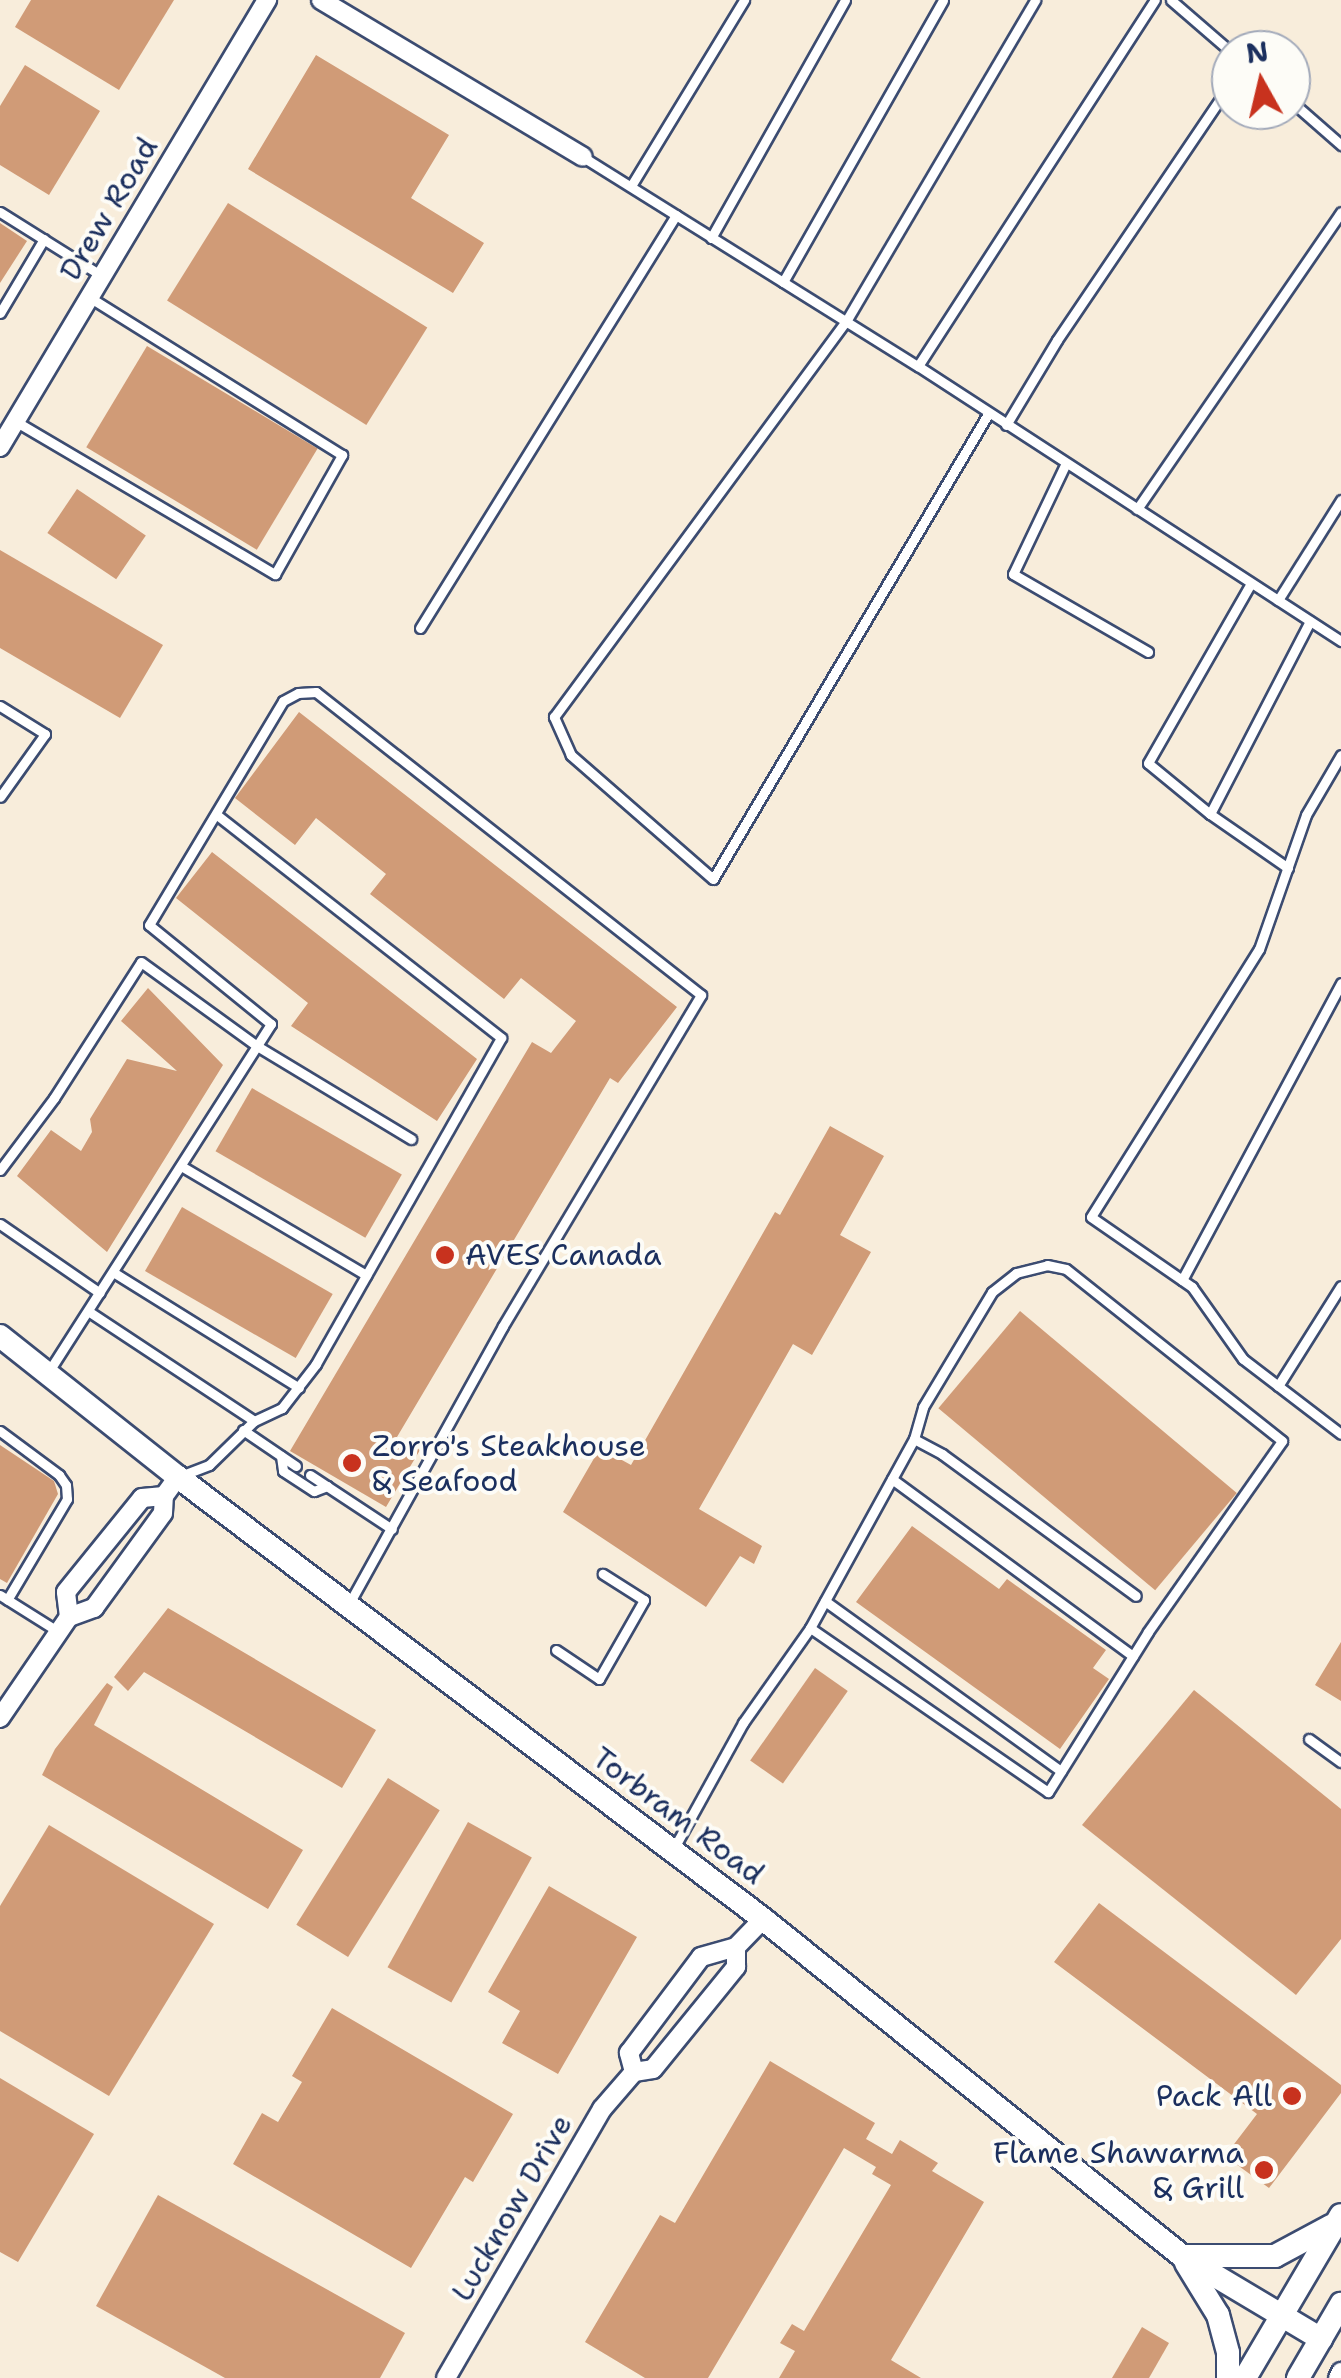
<!DOCTYPE html>
<html>
<head>
<meta charset="utf-8">
<style>
	body { margin:0 }
	#map { position:relative; width:1341px; height:2378px; overflow:hidden; background:#f8eddb; font-family:"Shantell Sans",sans-serif }
	div>[style] { position:absolute }
	.building>* { inset:0; background:#d09b77; transform-origin:0 0 }
	.roads { filter:drop-shadow(2px 0 #3c4c71) drop-shadow(-2px 0 #3c4c71) drop-shadow(0 2px #3c4c71) drop-shadow(0 -2px #3c4c71) }
	.service>* { height:9px; margin:-4.5px; padding:0 4.5px; transform-origin:4.5px; border-radius:4.5px; background:#fff }
	.minor>* { height:18px; margin:-9px; padding:0 9px; transform-origin:9px; border-radius:9px; background:#fff }
	.secondary>* { height:22px; margin:-11px; padding:0 11px; transform-origin:11px; border-radius:11px; background:#fff }
	.dots>* { width:28px; height:28px; translate:-50% -50%; box-sizing:border-box; border:5px solid #fdfcf7; border-radius:50% }
	span { translate:-50% -50%; white-space:nowrap; text-align:center; line-height:1.15; -webkit-text-stroke:8px #fdfcf7; paint-order:stroke }
	.street-label { font-size:30px; color:#1b2f5e }
	.poi-label { font-size:30px; color:#1b2f5e }
	.left { translate:0 -50%; text-align:left }
	.right { translate:-100% -50%; text-align:right }
	.north { position:absolute; left:1211px; top:30px; width:100px; height:100px; box-sizing:border-box; background:#fdfcf7; border:2px solid #a3aaba; border-radius:50%; rotate:352deg; font-size:28px; font-weight:700; line-height:40px; text-align:center; color:#1b2f5e }
	.north::after { content:''; display:block; margin:auto; width:35px; height:45px; background:#c8321e; clip-path:polygon(50% 0,100% 100%,50% 72%,0 100%) }
</style>
</head>
<body>
<div id="map">
	<div class="building">
		<i style="clip-path:polygon(31px 0,174px 0,119px 90px,15px 27px)"></i>
		<i style="clip-path:polygon(316px 55px,449px 135px,411px 198px,484px 243px,453px 293px,248px 169px)"></i>
		<i style="clip-path:polygon(25px 65px,100px 111px,49px 195px,0 165px,0 106px)"></i>
		<i style="left:228px;top:203px;width:235px;height:115px;rotate:32deg"></i>
		<i style="clip-path:polygon(0 223px,27px 241px,0 283px)"></i>
		<i style="left:147px;top:346px;width:199px;height:118px;rotate:31deg"></i>
		<i style="left:77px;top:489px;width:83px;height:53px;rotate:34deg"></i>
		<i style="clip-path:polygon(0 550px,163px 645px,120px 718px,0 648px)"></i>
		<i style="clip-path:polygon(299px 712px,677px 1007px,618px 1083px,610px 1078px,397px 1437px,420px 1450px,386px 1507px,290px 1451px,532px 1042px,551px 1053px,576px 1021px,521px 978px,504px 999px,370px 894px,386px 874px,316px 818px,295px 845px,235px 798px)"></i>
		<i style="clip-path:polygon(212px 852px,477px 1059px,437px 1121px,291px 1026px,308px 1003px,176px 898px)"></i>
		<i style="clip-path:polygon(148px 988px,223px 1065px,107px 1252px,17px 1176px,51px 1130px,81px 1151px,92px 1132px,90px 1119px,127px 1059px,177px 1071px,121px 1021px)"></i>
		<i style="left:252px;top:1088px;width:173px;height:73px;rotate:30deg"></i>
		<i style="clip-path:polygon(830px 1126px,884px 1156px,840px 1235px,871px 1252px,812px 1355px,793px 1344px,699px 1509px,762px 1546px,754px 1564px,740px 1556px,706px 1607px,563px 1512px,600px 1448px,631px 1465px,775px 1212px,780px 1215px)"></i>
		<i style="left:182px;top:1207px;width:174px;height:74px;rotate:30deg"></i>
		<i style="left:1020px;top:1311px;width:283px;height:127px;rotate:40deg"></i>
		<i style="clip-path:polygon(0 1445px,54px 1481px,58px 1494px,7px 1583px,0 1579px)"></i>
		<i style="clip-path:polygon(912px 1526px,999px 1589px,1007px 1579px,1106px 1650px,1093px 1668px,1109px 1679px,1060px 1749px,856px 1602px)"></i>
		<i style="clip-path:polygon(168px 1608px,376px 1730px,342px 1788px,144px 1672px,128px 1691px,114px 1677px)"></i>
		<i style="clip-path:polygon(1341px 1642px,1341px 1701px,1315px 1685px)"></i>
		<i style="left:815px;top:1668px;width:40px;height:113px;rotate:35deg"></i>
		<i style="clip-path:polygon(107px 1683px,113px 1687px,94px 1725px,303px 1850px,268px 1909px,42px 1775px,55px 1749px)"></i>
		<i style="clip-path:polygon(1194px 1690px,1341px 1809px,1341px 1939px,1296px 1995px,1082px 1825px)"></i>
		<i style="left:388px;top:1778px;width:61px;height:173px;rotate:32deg"></i>
		<i style="left:468px;top:1822px;width:73px;height:166px;rotate:29deg"></i>
		<i style="clip-path:polygon(49px 1825px,214px 1924px,109px 2096px,0 2031px,0 1906px)"></i>
		<i style="clip-path:polygon(549px 1886px,637px 1937px,558px 2074px,502px 2043px,520px 2011px,488px 1992px)"></i>
		<i style="clip-path:polygon(1099px 1903px,1341px 2085px,1341px 2093px,1269px 2188px,1225px 2156px,1257px 2114px,1054px 1962px)"></i>
		<i style="clip-path:polygon(332px 2008px,513px 2114px,473px 2182px,465px 2177px,411px 2268px,233px 2164px,262px 2113px,278px 2122px,302px 2082px,292px 2076px)"></i>
		<i style="clip-path:polygon(770px 2061px,875px 2123px,866px 2139px,892px 2154px,900px 2140px,938px 2163px,932px 2171px,984px 2202px,891px 2360px,921px 2378px,779px 2378px,795px 2351px,780px 2343px,792px 2324px,804px 2331px,891px 2185px,872px 2174px,876px 2167px,844px 2148px,708px 2378px,645px 2378px,585px 2342px,660px 2215px,675px 2223px)"></i>
		<i style="clip-path:polygon(0 2078px,94px 2134px,18px 2262px,0 2252px)"></i>
		<i style="clip-path:polygon(158px 2195px,405px 2333px,380px 2378px,225px 2378px,96px 2306px)"></i>
		<i style="clip-path:polygon(1142px 2327px,1169px 2343px,1149px 2378px,1112px 2378px)"></i>
	</div>
	<div class="roads">
		<div class="service">
			<i style="left:1171px;top:0;width:79px;rotate:40.9deg"></i>
			<i style="left:1291px;top:101px;width:67px;rotate:41.3deg"></i>
			<i style="left:583px;top:157px;width:395px;rotate:32deg"></i>
			<i style="left:918px;top:366px;width:505px;rotate:33.03deg"></i>
			<i style="left:631px;top:186px;width:218px;rotate:-58.7deg"></i>
			<i style="left:0;top:212px;width:120px;rotate:32.1deg"></i>
			<i style="left:711px;top:238px;width:273px;rotate:-60.6deg"></i>
			<i style="left:783px;top:282px;width:324px;rotate:-60.4deg"></i>
			<i style="left:0;top:313px;width:86px;rotate:-59.3deg"></i>
			<i style="left:918px;top:366px;width:436px;rotate:-57.1deg"></i>
			<i style="left:988px;top:414px;width:540px;rotate:120.6deg"></i>
			<i style="left:713px;top:879px;width:189px;rotate:-138.9deg"></i>
			<i style="left:571px;top:755px;width:42px;rotate:-114.1deg"></i>
			<i style="left:554px;top:717px;width:490px;rotate:-53.6deg"></i>
			<i style="left:845px;top:323px;width:375px;rotate:-59.5deg"></i>
			<i style="left:15px;top:421px;width:302px;rotate:30.5deg"></i>
			<i style="left:275px;top:574px;width:137px;rotate:-60.6deg"></i>
			<i style="left:342px;top:455px;width:298px;rotate:-148deg"></i>
			<i style="left:1006px;top:425px;width:99px;rotate:-59deg"></i>
			<i style="left:1057px;top:340px;width:310px;rotate:-55.9deg"></i>
			<i style="left:1066px;top:463px;width:123px;rotate:115.5deg"></i>
			<i style="left:1013px;top:574px;width:156px;rotate:30deg"></i>
			<i style="left:1137px;top:509px;width:360px;rotate:-55.5deg"></i>
			<i style="left:1278px;top:600px;width:118px;rotate:-57.8deg"></i>
			<i style="left:420px;top:628px;width:486px;rotate:-58.2deg"></i>
			<i style="left:0;top:706px;width:53px;rotate:31.9deg"></i>
			<i style="left:45px;top:734px;width:77px;rotate:125.5deg"></i>
			<i style="left:1341px;top:755px;width:69px;rotate:120.3deg"></i>
			<i style="left:1306px;top:815px;width:142px;rotate:109.3deg"></i>
			<i style="left:1259px;top:949px;width:316px;rotate:122.1deg"></i>
			<i style="left:1091px;top:1217px;width:123px;rotate:34.7deg"></i>
			<i style="left:1192px;top:1287px;width:88px;rotate:54.7deg"></i>
			<i style="left:1243px;top:1359px;width:123px;rotate:37.4deg"></i>
			<i style="left:1210px;top:814px;width:80px;rotate:-140.6deg"></i>
			<i style="left:1148px;top:763px;width:207px;rotate:-60.2deg"></i>
			<i style="left:217px;top:815px;width:361px;rotate:38.1deg"></i>
			<i style="left:501px;top:1038px;width:375px;rotate:119.6deg"></i>
			<i style="left:316px;top:1364px;width:56px;rotate:127.7deg"></i>
			<i style="left:282px;top:1408px;width:31px;rotate:155deg"></i>
			<i style="left:1288px;top:868px;width:95px;rotate:-145.3deg"></i>
			<i style="left:1210px;top:814px;width:217px;rotate:-62.6deg"></i>
			<i style="left:181px;top:1166px;width:215px;rotate:30.5deg"></i>
			<i style="left:0;top:1170px;width:90px;rotate:-53.1deg"></i>
			<i style="left:54px;top:1098px;width:161px;rotate:-57.4deg"></i>
			<i style="left:141px;top:962px;width:143px;rotate:35.9deg"></i>
			<i style="left:257px;top:1046px;width:180px;rotate:31.1deg"></i>
			<i style="left:0;top:1224px;width:121px;rotate:34.6deg"></i>
			<i style="left:113px;top:1272px;width:219px;rotate:31.9deg"></i>
			<i style="left:1182px;top:1280px;width:337px;rotate:-61.8deg"></i>
			<i style="left:88px;top:1311px;width:199px;rotate:33.5deg"></i>
			<i style="left:254px;top:1421px;width:63px;rotate:135.6deg"></i>
			<i style="left:209px;top:1465px;width:30px;rotate:159deg"></i>
			<i style="left:49px;top:1371px;width:412px;rotate:-57.4deg"></i>
			<i style="left:271px;top:1024px;width:157px;rotate:-140.9deg"></i>
			<i style="left:149px;top:925px;width:261px;rotate:-59.1deg"></i>
			<i style="left:283px;top:701px;width:17px;rotate:-28deg"></i>
			<i style="left:298px;top:693px;width:18px;rotate:-3deg"></i>
			<i style="left:316px;top:692px;width:490px;rotate:38.2deg"></i>
			<i style="left:701px;top:995px;width:386px;rotate:120.9deg"></i>
			<i style="left:503px;top:1326px;width:318px;rotate:119deg"></i>
			<i style="left:1278px;top:1386px;width:118px;rotate:-57.8deg"></i>
			<i style="left:243px;top:1430px;width:64px;rotate:34.2deg"></i>
			<i style="left:0;top:1431px;width:74px;rotate:36.7deg"></i>
			<i style="left:59px;top:1475px;width:12px;rotate:55deg"></i>
			<i style="left:66px;top:1485px;width:14px;rotate:86deg"></i>
			<i style="left:67px;top:1499px;width:117px;rotate:120.7deg"></i>
			<i style="left:914px;top:1439px;width:32px;rotate:28deg"></i>
			<i style="left:942px;top:1454px;width:240px;rotate:36.2deg"></i>
			<i style="left:281px;top:1456px;width:15px;rotate:82deg"></i>
			<i style="left:283px;top:1471px;width:37px;rotate:33deg"></i>
			<i style="left:314px;top:1491px;width:14px;rotate:-21deg"></i>
			<i style="left:310px;top:1475px;width:98px;rotate:33.4deg"></i>
			<i style="left:892px;top:1479px;width:299px;rotate:36.3deg"></i>
			<i style="left:0;top:1595px;width:70px;rotate:32.1deg"></i>
			<i style="left:825px;top:1601px;width:291px;rotate:35.8deg"></i>
			<i style="left:556px;top:1650px;width:52px;rotate:34deg"></i>
			<i style="left:599px;top:1679px;width:91px;rotate:-60.3deg"></i>
			<i style="left:644px;top:1600px;width:49px;rotate:-147.6deg"></i>
			<i style="left:1309px;top:1739px;width:39px;rotate:36deg"></i>
			<i style="left:674px;top:1848px;width:143px;rotate:-61.1deg"></i>
			<i style="left:743px;top:1723px;width:116px;rotate:-54.8deg"></i>
			<i style="left:810px;top:1628px;width:216px;rotate:-61.2deg"></i>
			<i style="left:914px;top:1439px;width:33px;rotate:-74deg"></i>
			<i style="left:923px;top:1407px;width:134px;rotate:-59deg"></i>
			<i style="left:992px;top:1292px;width:31px;rotate:-38deg"></i>
			<i style="left:1016px;top:1273px;width:32px;rotate:-14deg"></i>
			<i style="left:1047px;top:1265px;width:19px;rotate:12deg"></i>
			<i style="left:1066px;top:1269px;width:276px;rotate:38.5deg"></i>
			<i style="left:1282px;top:1441px;width:233px;rotate:125.1deg"></i>
			<i style="left:1148px;top:1632px;width:189px;rotate:122deg"></i>
			<i style="left:1048px;top:1792px;width:289px;rotate:-145.4deg"></i>
		</div>
		<div class="minor">
			<i style="left:321px;top:0;width:305px;rotate:30.9deg"></i>
			<i style="left:0;top:447px;width:521px;rotate:-59.15deg"></i>
			<i style="left:69px;top:1617px;width:25px;rotate:-97deg"></i>
			<i style="left:66px;top:1592px;width:121px;rotate:-51deg"></i>
			<i style="left:142px;top:1498px;width:22px;rotate:-5deg"></i>
			<i style="left:0;top:1718px;width:122px;rotate:-55.7deg"></i>
			<i style="left:69px;top:1617px;width:27px;rotate:-20deg"></i>
			<i style="left:94px;top:1608px;width:117px;rotate:-54deg"></i>
			<i style="left:163px;top:1513px;width:17px;rotate:-87deg"></i>
			<i style="left:164px;top:1496px;width:24px;rotate:-54deg"></i>
			<i style="left:634px;top:2072px;width:20px;rotate:-105deg"></i>
			<i style="left:629px;top:2053px;width:120px;rotate:-53.1deg"></i>
			<i style="left:701px;top:1957px;width:36px;rotate:-16deg"></i>
			<i style="left:736px;top:1947px;width:39px;rotate:-46deg"></i>
			<i style="left:446px;top:2378px;width:311px;rotate:-59.9deg"></i>
			<i style="left:602px;top:2109px;width:49px;rotate:-49.1deg"></i>
			<i style="left:634px;top:2072px;width:19px;rotate:-9deg"></i>
			<i style="left:653px;top:2069px;width:132px;rotate:-50.9deg"></i>
			<i style="left:736px;top:1967px;width:20px;rotate:-90deg"></i>
			<i style="left:1338px;top:2378px;width:7px;rotate:-63deg"></i>
		</div>
		<div class="secondary">
			<i style="left:0;top:1336px;width:227px;rotate:38.4deg"></i>
			<i style="left:178px;top:1477px;width:733px;rotate:37.07deg"></i>
			<i style="left:763px;top:1919px;width:538px;rotate:38.81deg"></i>
			<i style="left:1182px;top:2256px;width:162px;rotate:30.8deg"></i>
			<i style="left:1185px;top:2256px;width:90px"></i>
			<i style="left:1275px;top:2256px;width:64px;rotate:-28.2deg"></i>
			<i style="left:1186px;top:2263px;width:61px;rotate:58.4deg"></i>
			<i style="left:1218px;top:2315px;width:39px;rotate:75deg"></i>
			<i style="left:1228px;top:2353px;width:25px;rotate:90deg"></i>
			<i style="left:1245px;top:2378px;width:189px;rotate:-59.5deg"></i>
			<i style="left:1298px;top:2378px;width:86px;rotate:-59.8deg"></i>
		</div>
	</div>
	<div class="dots">
		<i style="left:445px;top:1255px;background:#c8321e"></i>
		<i style="left:352px;top:1463px;background:#c8321e"></i>
		<i style="left:1292px;top:2096px;background:#c8321e"></i>
		<i style="left:1264px;top:2170px;background:#c8321e"></i>
	</div>
	<div class="street-label">
		<span style="left:109px;top:209px;rotate:-59deg">Drew Road</span>
		<span style="left:678px;top:1816px;rotate:37deg">Torbram Road</span>
		<span style="left:512px;top:2208px;rotate:-60deg">Lucknow Drive</span>
	</div>
	<div class="poi-label">
		<span class="left" style="left:465px;top:1255px">AVES Canada</span>
		<span class="left" style="left:372px;top:1463px">Zorro's Steakhouse<br>&amp; Seafood</span>
		<span class="right" style="left:1272px;top:2096px">Pack All</span>
		<span class="right" style="left:1244px;top:2170px">Flame Shawarma<br>&amp; Grill</span>
	</div>
	<div class="north">N</div>
</div>
</body>
</html>
